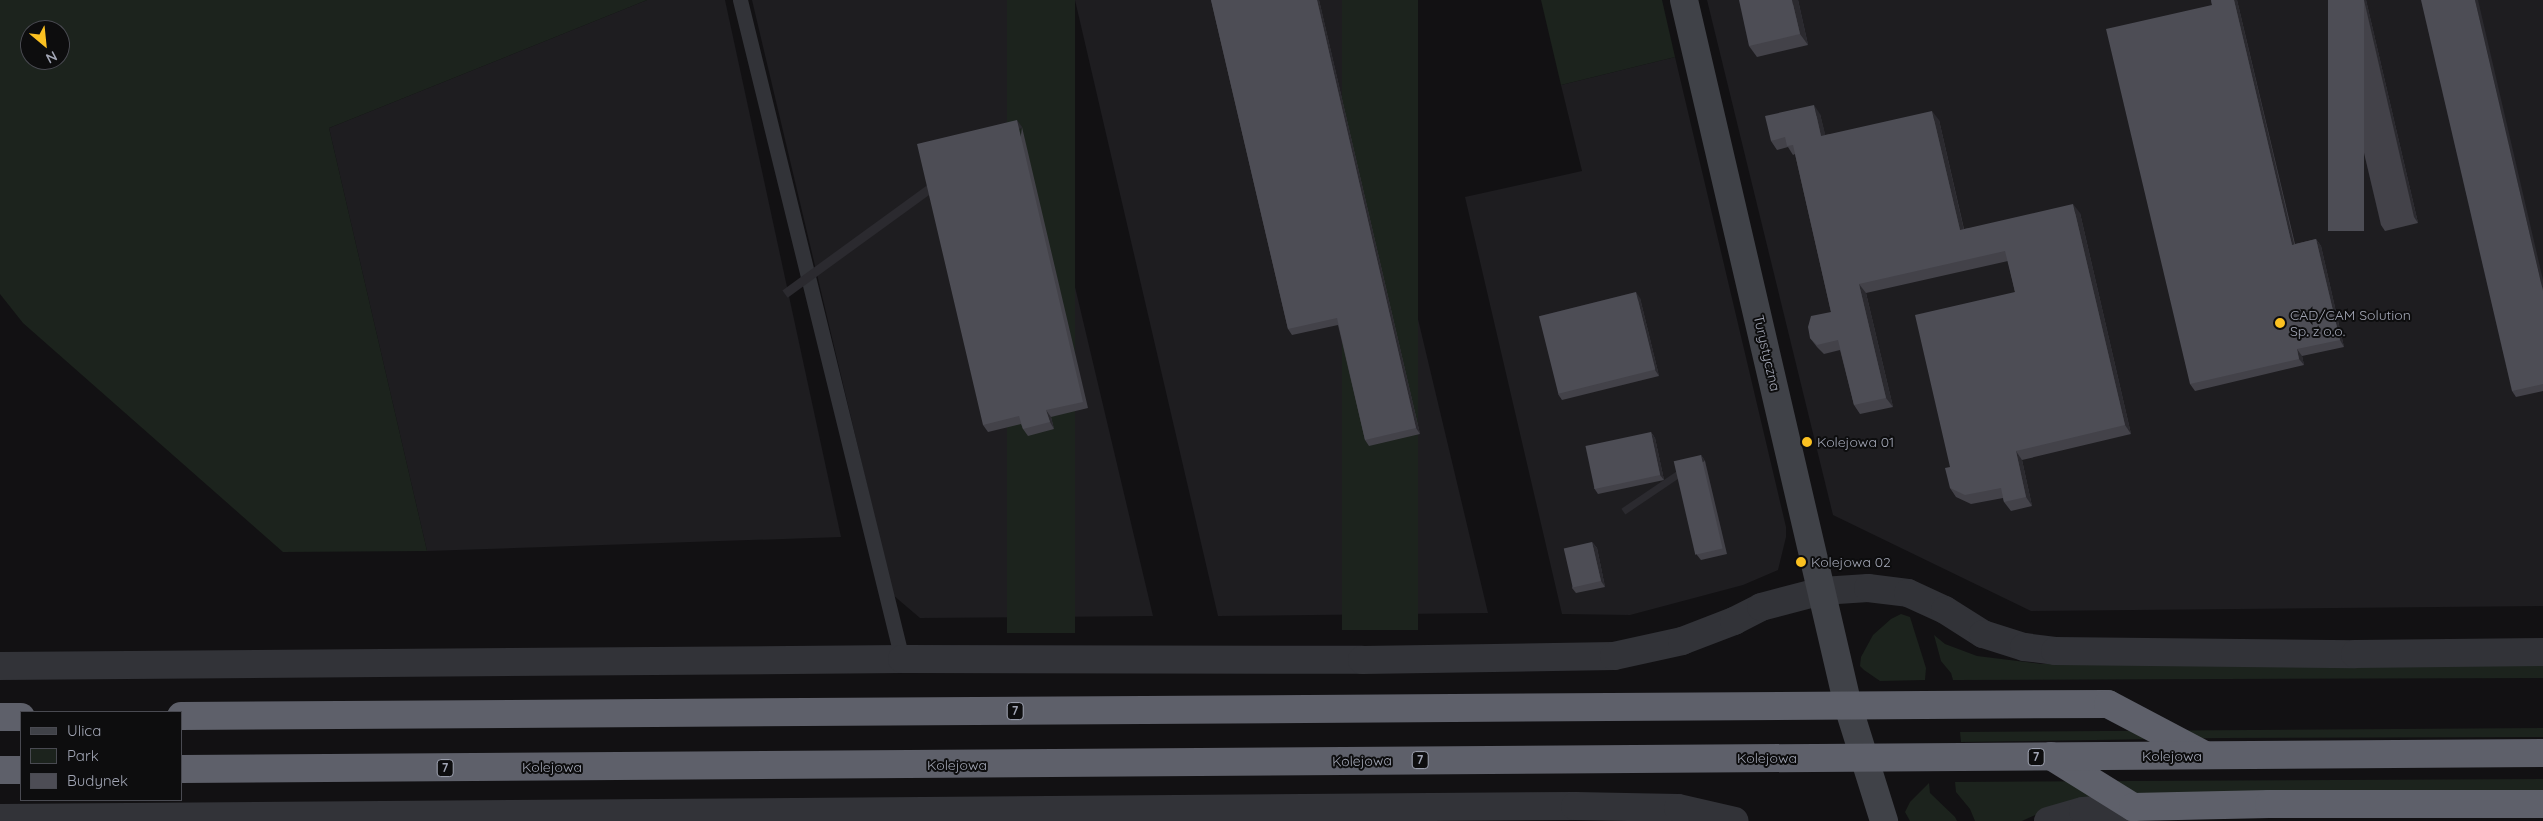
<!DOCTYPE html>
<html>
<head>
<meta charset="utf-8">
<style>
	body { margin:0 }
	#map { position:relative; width:2543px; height:821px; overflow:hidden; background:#121113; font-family:Quicksand,sans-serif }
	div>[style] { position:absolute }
	.built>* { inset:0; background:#1e1d20 }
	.green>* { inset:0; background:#1c231d; transform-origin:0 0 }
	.lane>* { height:15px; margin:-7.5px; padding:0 7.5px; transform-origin:7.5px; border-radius:7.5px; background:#323338 }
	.street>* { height:28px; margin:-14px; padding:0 14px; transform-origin:14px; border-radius:14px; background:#323338 }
	.secondary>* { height:28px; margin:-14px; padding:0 14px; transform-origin:14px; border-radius:14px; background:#404248 }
	.highway>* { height:28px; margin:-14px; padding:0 14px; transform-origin:14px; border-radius:14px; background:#5e606a }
	.wall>* { inset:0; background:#434249 }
	.shaded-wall>* { inset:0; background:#2b2a2f; transform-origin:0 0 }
	.building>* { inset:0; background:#4d4d55; transform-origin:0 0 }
	.dots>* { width:14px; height:14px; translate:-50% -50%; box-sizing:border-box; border:2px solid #0d0d0e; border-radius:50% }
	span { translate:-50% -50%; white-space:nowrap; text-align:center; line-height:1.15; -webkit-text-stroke:4px #0d0d0e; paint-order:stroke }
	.shield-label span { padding:1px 4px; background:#0d0d0e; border:1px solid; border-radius:4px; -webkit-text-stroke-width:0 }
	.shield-label { font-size:12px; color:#a2a6b5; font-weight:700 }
	.poi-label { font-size:14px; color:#a2a6b5 }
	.left { translate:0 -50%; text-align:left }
	.street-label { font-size:14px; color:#a2a6b5 }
	.legend { position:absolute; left:20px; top:711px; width:162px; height:90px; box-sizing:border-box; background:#0d0d0e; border:1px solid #494a51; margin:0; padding:6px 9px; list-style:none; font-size:15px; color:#a2a6b5 }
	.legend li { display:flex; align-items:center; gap:10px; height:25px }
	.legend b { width:25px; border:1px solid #494a51 }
	.north { position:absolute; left:20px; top:20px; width:50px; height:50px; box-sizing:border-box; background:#0d0d0e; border:1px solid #494a51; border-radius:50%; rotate:152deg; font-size:14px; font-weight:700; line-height:20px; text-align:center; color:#a2a6b5 }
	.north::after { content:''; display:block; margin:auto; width:18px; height:22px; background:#fbc121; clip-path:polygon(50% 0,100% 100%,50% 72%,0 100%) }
</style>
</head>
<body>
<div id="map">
	<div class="built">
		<i style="clip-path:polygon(647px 0,725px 0,841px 537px,427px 551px,329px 128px)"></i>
		<i style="clip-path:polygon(752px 0,1007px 0,1153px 616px,920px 618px,893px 595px)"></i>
		<i style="clip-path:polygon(1075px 0,1342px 0,1488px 613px,1218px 616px)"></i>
		<i style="clip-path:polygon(1707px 0,2543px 0,2543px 606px,2031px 611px,1833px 515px)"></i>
		<i style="clip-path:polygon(1675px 57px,1786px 527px,1786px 537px,1778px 570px,1743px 585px,1630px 615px,1562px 614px,1465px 197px,1582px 171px,1561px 85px)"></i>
	</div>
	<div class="green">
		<i style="clip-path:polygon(evenodd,0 0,647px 0,329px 128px,427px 551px,283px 552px,23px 323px,0 294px,0 0,30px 30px,60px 30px,60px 60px,30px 60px,30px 30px)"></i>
		<i style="left:1007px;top:0;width:68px;height:633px"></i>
		<i style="left:1342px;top:0;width:76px;height:630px"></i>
		<i style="clip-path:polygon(1541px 0,1662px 0,1675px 57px,1561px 85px)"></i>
		<i style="clip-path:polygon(1901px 614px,1910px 617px,1926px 668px,1925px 680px,1880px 681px,1864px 670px,1860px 666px,1861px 657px,1873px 635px,1891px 619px)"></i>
		<i style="clip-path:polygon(1934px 635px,1945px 644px,1977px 656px,2042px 664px,2543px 665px,2543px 678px,1953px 680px,1951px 673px,1941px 661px)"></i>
		<i style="clip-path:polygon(2543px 728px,2543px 737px,2221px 738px,1961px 742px,1960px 732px)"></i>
		<i style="clip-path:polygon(2543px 779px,2543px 794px,2046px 810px,2022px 821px,1975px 821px,1970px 809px,1956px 792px,1955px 782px)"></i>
		<i style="clip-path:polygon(1929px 783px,1930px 793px,1955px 817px,1957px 821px,1910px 821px,1905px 812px,1910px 802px)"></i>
	</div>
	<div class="lane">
		<i style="left:740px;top:0;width:679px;rotate:76.19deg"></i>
	</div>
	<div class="street">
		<i style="left:0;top:666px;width:902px;rotate:-0.44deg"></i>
		<i style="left:902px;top:659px;width:460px;rotate:0.1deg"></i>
		<i style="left:1362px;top:660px;width:252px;rotate:-0.9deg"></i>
		<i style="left:1614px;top:656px;width:70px;rotate:-12.4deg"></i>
		<i style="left:1682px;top:641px;width:56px;rotate:-21deg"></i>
		<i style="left:1734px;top:621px;width:30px;rotate:-27deg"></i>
		<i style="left:1761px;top:607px;width:63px;rotate:-14.7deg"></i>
		<i style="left:1822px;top:591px;width:46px;rotate:-3.7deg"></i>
		<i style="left:1868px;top:588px;width:40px;rotate:7.1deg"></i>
		<i style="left:1908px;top:593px;width:41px;rotate:24.7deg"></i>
		<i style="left:1945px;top:610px;width:45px;rotate:32.3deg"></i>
		<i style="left:1983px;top:634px;width:43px;rotate:17.6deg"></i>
		<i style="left:2024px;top:647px;width:31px;rotate:7deg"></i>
		<i style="left:2055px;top:651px;width:300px;rotate:0.6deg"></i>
		<i style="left:2355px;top:654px;width:188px;rotate:-0.6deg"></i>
		<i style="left:0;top:818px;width:1575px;rotate:-0.44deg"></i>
		<i style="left:1575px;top:806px;width:103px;rotate:1.1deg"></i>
		<i style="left:1678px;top:808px;width:58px;rotate:12.8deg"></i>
		<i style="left:2048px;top:821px;width:36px;rotate:-16deg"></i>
		<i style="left:2083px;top:811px;width:50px;rotate:-4.6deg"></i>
	</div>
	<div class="secondary">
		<i style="left:1684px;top:0;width:725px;rotate:76.92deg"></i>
		<i style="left:1848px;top:706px;width:121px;rotate:72.6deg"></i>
	</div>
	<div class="highway">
		<i style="left:181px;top:716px;width:1927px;rotate:-0.36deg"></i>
		<i style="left:2108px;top:704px;width:107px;rotate:27.8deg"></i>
		<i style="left:0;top:717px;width:21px"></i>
		<i style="left:2051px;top:756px;width:97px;rotate:31.9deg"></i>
		<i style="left:2133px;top:807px;width:136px;rotate:-1.3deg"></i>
		<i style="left:2269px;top:804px;width:274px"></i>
		<i style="left:181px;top:769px;width:2362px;rotate:-0.39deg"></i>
		<i style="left:0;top:770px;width:21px"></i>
	</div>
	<div class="wall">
		<i style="clip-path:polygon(1211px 0,1319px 0,1420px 434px,1369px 446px,1365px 440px,1338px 325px,1292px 335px,1288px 329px)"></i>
		<i style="clip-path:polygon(1798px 0,1808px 45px,1757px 57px,1749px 46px)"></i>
		<i style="clip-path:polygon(2211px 0,2237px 0,2295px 244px,2316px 239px,2321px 246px,2344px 347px,2302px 356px,2304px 365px,2195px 391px,2190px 384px,2212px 5px)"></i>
		<i style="clip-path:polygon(2328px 0,2366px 0,2418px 223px,2385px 231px,2381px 225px)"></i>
		<i style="clip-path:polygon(1820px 114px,1825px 135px,1939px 120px,1964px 229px,2080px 213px,2131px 434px,2022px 460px,2032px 506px,2011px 511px,2004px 502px,2003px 498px,1971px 504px,1956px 497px,1950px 488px,1950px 467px,2015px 292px,2008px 261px,1866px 293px,1893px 407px,1860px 414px,1854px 405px,1840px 350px,1824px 354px,1817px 347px,1810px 338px,1831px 312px,1795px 154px,1793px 155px,1788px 147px,1777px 150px,1771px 141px)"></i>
		<i style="clip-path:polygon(1022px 127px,1088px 408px,1051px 417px,1054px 429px,1028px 436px,1023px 429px,1021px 424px,988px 432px,983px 425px)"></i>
		<i style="clip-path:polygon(2543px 280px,2543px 391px,2516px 397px,2512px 391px)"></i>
		<i style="clip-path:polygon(1640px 298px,1659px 376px,1562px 400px,1558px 394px)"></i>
		<i style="clip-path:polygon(1651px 432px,1655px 438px,1664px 480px,1598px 494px,1594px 488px)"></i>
		<i style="clip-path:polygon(1701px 455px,1705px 461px,1727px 554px,1701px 560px,1697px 555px)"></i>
		<i style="clip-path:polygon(1592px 542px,1597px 548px,1605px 587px,1576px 593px,1572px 588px)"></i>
	</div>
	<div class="shaded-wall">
		<i style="clip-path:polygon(1317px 0,1319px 0,1420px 434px,1416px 428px)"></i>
		<i style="clip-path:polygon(1792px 0,1798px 0,1808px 45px,1800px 34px)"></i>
		<i style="clip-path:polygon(2234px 0,2237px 0,2296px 252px,2292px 245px)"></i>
		<i style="clip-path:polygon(2364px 0,2366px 0,2418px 223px,2414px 217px)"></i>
		<i style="clip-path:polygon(2475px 0,2478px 0,2543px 280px,2543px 291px)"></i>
		<i style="clip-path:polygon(1814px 105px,1820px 114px,1828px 145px,1821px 136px)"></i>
		<i style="clip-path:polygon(1932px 111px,1939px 120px,1966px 239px,1960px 230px)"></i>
		<i style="left:1017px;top:120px;width:9px;height:290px;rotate:54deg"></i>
		<i style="clip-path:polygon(2073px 204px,2080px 213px,2131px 434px,2125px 425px)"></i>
		<i style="clip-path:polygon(2316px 239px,2321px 246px,2344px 347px,2340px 340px)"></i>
		<i style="clip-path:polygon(1859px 284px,1866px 293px,1893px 407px,1886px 398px)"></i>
		<i style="clip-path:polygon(1636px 292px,1640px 298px,1659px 376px,1655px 370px)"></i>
		<i style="clip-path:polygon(2297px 349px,2302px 356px,2304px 365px,2299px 359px)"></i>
		<i style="clip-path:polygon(1046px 410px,1051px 417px,1054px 429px,1050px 422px)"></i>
		<i style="clip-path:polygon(1651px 432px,1655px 438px,1664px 480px,1660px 475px)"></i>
		<i style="clip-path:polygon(2016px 451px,2022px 460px,2032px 506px,2026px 497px)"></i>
		<i style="left:1701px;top:455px;width:7px;height:96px;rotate:56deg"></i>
		<i style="clip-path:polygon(1592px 542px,1597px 548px,1605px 587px,1601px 581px)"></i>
	</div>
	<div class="building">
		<i style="clip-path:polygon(1211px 0,1317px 0,1416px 428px,1365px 440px,1337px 318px,1288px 329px)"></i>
		<i style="clip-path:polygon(1739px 0,1792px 0,1800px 34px,1749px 46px)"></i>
		<i style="clip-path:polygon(2211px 0,2234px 0,2292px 245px,2316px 239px,2340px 340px,2297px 349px,2299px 359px,2190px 384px,2106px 29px,2212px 5px)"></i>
		<i style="left:2328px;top:0;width:36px;height:231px"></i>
		<i style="clip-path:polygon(2421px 0,2475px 0,2543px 291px,2543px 384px,2512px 391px)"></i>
		<i style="clip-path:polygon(1814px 105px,1821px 136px,1932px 111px,1960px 230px,2073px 204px,2125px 425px,2016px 451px,2026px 497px,2004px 502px,2001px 488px,1965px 495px,1950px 488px,1945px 468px,1950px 467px,1915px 315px,2015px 292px,2005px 251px,1859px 284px,1886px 398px,1854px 405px,1838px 340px,1817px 345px,1810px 338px,1808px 327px,1811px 316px,1831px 312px,1793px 145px,1787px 146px,1785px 137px,1771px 141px,1765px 116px)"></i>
		<i style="clip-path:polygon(1017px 120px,1083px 402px,1046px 410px,1050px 422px,1023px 429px,1019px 416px,983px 425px,917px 144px)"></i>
		<i style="left:1636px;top:292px;width:80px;height:100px;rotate:76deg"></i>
		<i style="left:1651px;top:432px;width:44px;height:67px;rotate:78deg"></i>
		<i style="left:1701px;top:455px;width:96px;height:28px;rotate:77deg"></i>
		<i style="left:1592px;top:542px;width:40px;height:29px;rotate:77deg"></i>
	</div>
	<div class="dots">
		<i style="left:2280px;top:323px;background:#fbc121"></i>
		<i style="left:1807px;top:442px;background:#fbc121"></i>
		<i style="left:1801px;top:562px;background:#fbc121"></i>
	</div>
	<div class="shield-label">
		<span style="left:1015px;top:711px">7</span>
		<span style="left:2036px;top:757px">7</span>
		<span style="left:1420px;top:760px">7</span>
		<span style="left:445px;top:768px">7</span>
	</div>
	<div class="poi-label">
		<span class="left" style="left:2290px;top:323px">CAD/CAM Solution<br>Sp. z o.o.</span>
		<span class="left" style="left:1817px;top:442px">Kolejowa 01</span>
		<span class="left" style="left:1811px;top:562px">Kolejowa 02</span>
	</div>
	<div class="street-label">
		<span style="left:1767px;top:353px;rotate:77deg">Turystyczna</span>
		<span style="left:2172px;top:756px">Kolejowa</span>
		<span style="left:1767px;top:758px">Kolejowa</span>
		<span style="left:1362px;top:761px;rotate:-1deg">Kolejowa</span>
		<span style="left:957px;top:765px">Kolejowa</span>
		<span style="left:552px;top:767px">Kolejowa</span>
	</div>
	<ul class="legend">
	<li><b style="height:6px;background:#404248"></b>Ulica</li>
	<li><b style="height:14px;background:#1c231d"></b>Park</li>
	<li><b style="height:14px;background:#4d4d55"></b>Budynek</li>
	</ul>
	<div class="north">N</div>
</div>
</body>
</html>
